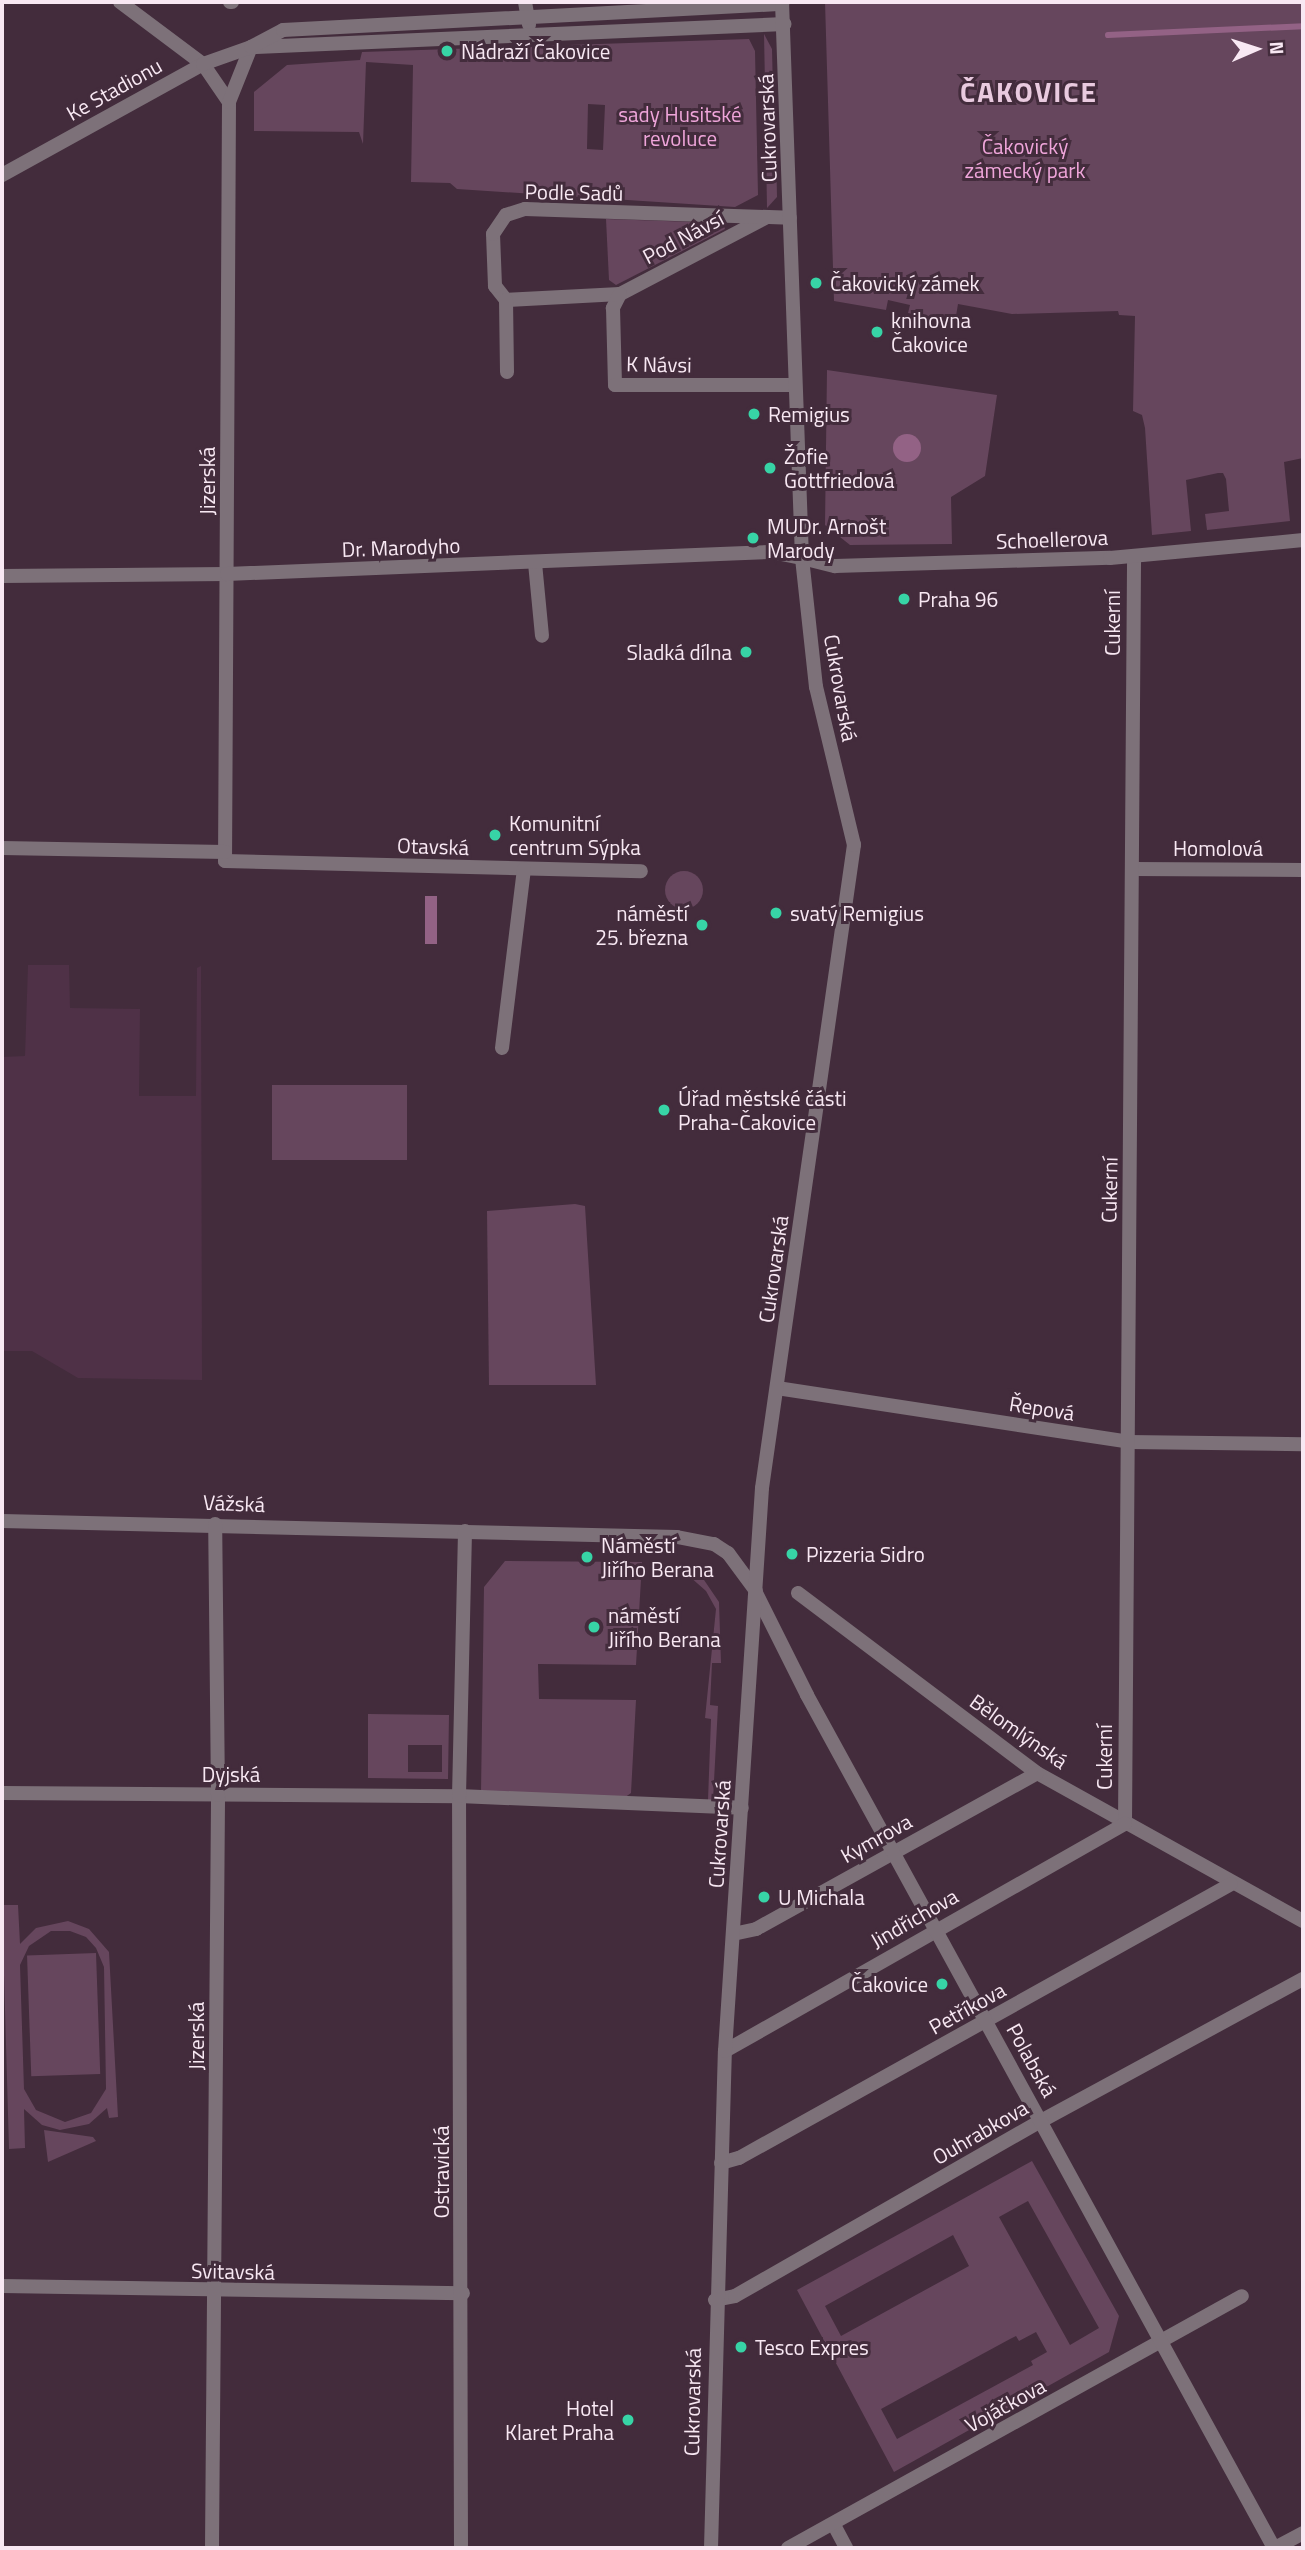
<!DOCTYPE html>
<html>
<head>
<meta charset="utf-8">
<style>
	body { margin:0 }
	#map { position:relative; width:1305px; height:2550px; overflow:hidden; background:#432c3c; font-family:"Titillium Web",sans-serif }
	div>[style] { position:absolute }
	.built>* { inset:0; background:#4f3147 }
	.green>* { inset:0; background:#66465d; transform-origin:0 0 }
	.round { border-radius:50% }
	.water>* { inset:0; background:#936285; transform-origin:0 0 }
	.stream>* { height:6px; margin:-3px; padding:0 3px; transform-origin:3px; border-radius:3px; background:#936285 }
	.minor>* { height:14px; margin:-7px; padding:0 7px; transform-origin:7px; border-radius:7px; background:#7d7179 }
	.tertiary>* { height:14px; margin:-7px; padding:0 7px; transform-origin:7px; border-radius:7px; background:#7d7179 }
	.dots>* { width:19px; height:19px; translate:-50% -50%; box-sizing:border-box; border:4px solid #432c3c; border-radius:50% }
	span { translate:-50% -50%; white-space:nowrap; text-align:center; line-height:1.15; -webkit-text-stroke:6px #432c3c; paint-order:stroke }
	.poi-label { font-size:21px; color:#f8e8f3 }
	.left { translate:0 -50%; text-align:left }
	.right { translate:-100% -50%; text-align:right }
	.street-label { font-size:21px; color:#f8e8f3 }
	.park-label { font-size:21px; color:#efa5da }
	.district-label { font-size:28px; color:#e9cadf; font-weight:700; letter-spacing:2px }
	.frame { position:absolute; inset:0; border:4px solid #f8e8f3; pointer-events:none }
	.north { position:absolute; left:1221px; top:14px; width:70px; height:70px; -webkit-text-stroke:5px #432c3c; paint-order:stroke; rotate:87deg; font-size:19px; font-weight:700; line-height:28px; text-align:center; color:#f8e8f3 }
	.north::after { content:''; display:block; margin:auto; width:24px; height:32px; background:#f8e8f3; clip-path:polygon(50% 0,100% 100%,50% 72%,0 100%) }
</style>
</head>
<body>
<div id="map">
	<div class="built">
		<i style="clip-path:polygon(28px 965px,69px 965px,70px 1008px,140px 1009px,139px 1096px,196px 1096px,197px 968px,201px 966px,202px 1380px,78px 1378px,32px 1351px,2px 1351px,2px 1057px,25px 1056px)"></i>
	</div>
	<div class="green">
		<i style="clip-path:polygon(825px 2px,1303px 2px,1303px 458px,1284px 462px,1290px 521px,1207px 530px,1205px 514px,1229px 511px,1226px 479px,1223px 473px,1218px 473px,1186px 480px,1191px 531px,1152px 535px,1145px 428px,1142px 415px,1133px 411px,1135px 316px,1119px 315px,1118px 311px,1012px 314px,958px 304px,955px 322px,908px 313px,910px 305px,888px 300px,886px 310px,834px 301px)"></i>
		<i style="clip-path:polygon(764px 34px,772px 49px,774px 135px,766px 136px)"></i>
		<i style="clip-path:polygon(evenodd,749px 39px,755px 51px,758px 195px,735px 207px,457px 189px,450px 183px,411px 182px,413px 65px,366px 62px,363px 144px,359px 132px,254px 131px,254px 92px,287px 65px,360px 60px,362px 52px,749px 39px,588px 104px,605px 105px,603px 150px,587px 149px,588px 104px)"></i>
		<i style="clip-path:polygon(766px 149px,776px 149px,777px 197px,767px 208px)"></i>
		<i style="clip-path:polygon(606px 219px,723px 223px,725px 229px,616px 285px,609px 280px)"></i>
		<i style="clip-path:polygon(827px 370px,997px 395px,985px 476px,951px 497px,952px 544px,850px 545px,825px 525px)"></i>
		<i class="round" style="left:665px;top:871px;width:38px;height:38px"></i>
		<i style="left:272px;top:1085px;width:135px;height:75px"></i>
		<i style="clip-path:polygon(575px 1204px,585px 1206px,596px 1385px,489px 1385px,487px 1211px)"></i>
		<i style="clip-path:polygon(505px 1561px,642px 1562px,636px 1665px,538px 1664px,539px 1699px,636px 1700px,631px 1793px,624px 1798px,481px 1792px,484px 1587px)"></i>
		<i style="clip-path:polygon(657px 1562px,689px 1569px,702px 1577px,719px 1602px,721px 1663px,712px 1663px,710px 1705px,718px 1706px,713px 1800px,708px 1800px,711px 1719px,705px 1718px,716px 1609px,706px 1591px,689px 1576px,657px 1570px)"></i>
		<i style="clip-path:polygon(evenodd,368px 1714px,449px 1715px,448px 1779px,368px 1778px,368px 1714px,408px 1745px,442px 1745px,442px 1772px,408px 1772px,408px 1745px)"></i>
		<i style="clip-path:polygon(evenodd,2px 1905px,18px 1905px,20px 1944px,36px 1928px,68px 1921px,89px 1929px,109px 1952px,118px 2117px,109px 2118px,107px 2108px,89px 2124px,60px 2130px,42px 2125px,24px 2109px,25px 2148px,9px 2149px,2px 1905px,51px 1931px,70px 1931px,86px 1937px,96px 1948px,104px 1967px,106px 2089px,91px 2113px,65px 2122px,36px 2110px,24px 2089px,20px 1965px,29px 1946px,51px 1931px)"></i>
		<i style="left:96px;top:1953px;width:121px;height:69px;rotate:88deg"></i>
		<i style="clip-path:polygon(44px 2130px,93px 2137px,96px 2141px,48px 2162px)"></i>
		<i style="clip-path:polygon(evenodd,1032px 2161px,1119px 2316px,1109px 2352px,894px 2472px,797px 2290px,1032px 2161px,1028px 2201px,1099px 2328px,1070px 2345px,999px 2217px,1028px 2201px,1032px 2161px,953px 2235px,969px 2266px,841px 2336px,825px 2306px,953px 2235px,1032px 2161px,1036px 2332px,1047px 2352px,1031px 2361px,1033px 2365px,897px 2439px,881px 2409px,1010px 2339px,1016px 2336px,1019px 2341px,1036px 2332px)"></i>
	</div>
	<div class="water">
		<i class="round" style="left:893px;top:434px;width:28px;height:28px"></i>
		<i style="left:425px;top:896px;width:12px;height:48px"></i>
	</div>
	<div class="stream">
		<i style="left:1108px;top:35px;width:195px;rotate:-2.6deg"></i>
	</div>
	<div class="minor">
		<i style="left:120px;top:2px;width:104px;rotate:36.8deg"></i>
		<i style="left:203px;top:64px;width:46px;rotate:55.6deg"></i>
		<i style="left:229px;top:102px;width:759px;rotate:90.3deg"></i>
		<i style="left:225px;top:861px;width:416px;rotate:1.4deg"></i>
		<i style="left:230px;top:2px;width:2px"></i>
		<i style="left:525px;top:2px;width:23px;rotate:80deg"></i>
		<i style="left:256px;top:47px;width:529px;rotate:-2.49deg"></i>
		<i style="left:229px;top:102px;width:59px;rotate:-68.2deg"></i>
		<i style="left:2px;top:175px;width:230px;rotate:-28.9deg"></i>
		<i style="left:203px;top:64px;width:51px;rotate:-19.5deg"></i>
		<i style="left:251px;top:47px;width:36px;rotate:-28deg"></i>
		<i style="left:283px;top:30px;width:500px;rotate:-3deg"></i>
		<i style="left:765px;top:218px;width:164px;rotate:152.3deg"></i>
		<i style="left:620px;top:294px;width:114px;rotate:177deg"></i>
		<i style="left:506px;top:300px;width:18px;rotate:-128deg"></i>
		<i style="left:495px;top:286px;width:52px;rotate:-92.2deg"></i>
		<i style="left:493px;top:234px;width:23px;rotate:-56deg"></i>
		<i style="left:506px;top:215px;width:20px;rotate:-18deg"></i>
		<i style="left:525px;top:209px;width:265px;rotate:1.9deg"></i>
		<i style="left:620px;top:294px;width:16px;rotate:117deg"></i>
		<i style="left:613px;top:308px;width:77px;rotate:88.5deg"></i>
		<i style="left:615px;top:385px;width:178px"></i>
		<i style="left:506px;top:300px;width:72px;rotate:89.2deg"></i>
		<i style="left:535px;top:563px;width:73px;rotate:84.5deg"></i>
		<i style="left:2px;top:576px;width:225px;rotate:-0.5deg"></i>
		<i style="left:227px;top:574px;width:544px;rotate:-2.32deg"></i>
		<i style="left:771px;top:552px;width:32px;rotate:11deg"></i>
		<i style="left:2px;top:848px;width:223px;rotate:1deg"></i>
		<i style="left:1133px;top:869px;width:170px;rotate:0.3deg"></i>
		<i style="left:502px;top:1048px;width:180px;rotate:-83deg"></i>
		<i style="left:777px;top:1388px;width:355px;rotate:8.7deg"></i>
		<i style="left:1128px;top:1442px;width:175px;rotate:0.7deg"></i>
		<i style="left:2px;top:1521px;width:675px;rotate:1.36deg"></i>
		<i style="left:677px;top:1537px;width:38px;rotate:11deg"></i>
		<i style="left:714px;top:1544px;width:17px;rotate:33deg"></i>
		<i style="left:728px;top:1553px;width:47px;rotate:53.6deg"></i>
		<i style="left:798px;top:1593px;width:299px;rotate:37deg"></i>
		<i style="left:1037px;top:1773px;width:304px;rotate:29.1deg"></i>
		<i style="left:2px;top:1793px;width:457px;rotate:0.4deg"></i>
		<i style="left:459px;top:1796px;width:283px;rotate:2.4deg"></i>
		<i style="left:1125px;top:1824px;width:1267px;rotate:-89.59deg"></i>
		<i style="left:733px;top:1934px;width:24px;rotate:-12deg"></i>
		<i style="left:756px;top:1929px;width:321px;rotate:-29deg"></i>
		<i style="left:725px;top:2051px;width:460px;rotate:-29.6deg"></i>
		<i style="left:721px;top:2163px;width:19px;rotate:-16deg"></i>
		<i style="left:739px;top:2158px;width:563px;rotate:-29.11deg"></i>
		<i style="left:2px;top:2286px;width:461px;rotate:0.9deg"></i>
		<i style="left:715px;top:2300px;width:20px;rotate:-11deg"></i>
		<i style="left:735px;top:2296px;width:353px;rotate:-29.8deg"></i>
		<i style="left:1041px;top:2121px;width:298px;rotate:-28.5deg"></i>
		<i style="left:834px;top:2525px;width:26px;rotate:62deg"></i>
		<i style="left:212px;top:2548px;width:753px;rotate:-89.54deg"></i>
		<i style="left:218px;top:1795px;width:271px;rotate:-90.6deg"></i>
		<i style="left:461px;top:2548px;width:752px;rotate:-90.15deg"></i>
		<i style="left:459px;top:1796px;width:265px;rotate:-88.7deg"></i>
		<i style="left:788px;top:2548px;width:519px;rotate:-29.03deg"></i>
		<i style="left:1275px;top:2548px;width:32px;rotate:-28deg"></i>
	</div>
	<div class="tertiary">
		<i style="left:802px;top:558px;width:34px;rotate:14deg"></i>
		<i style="left:835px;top:566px;width:275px;rotate:-1.7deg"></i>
		<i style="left:1110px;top:558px;width:194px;rotate:-5.3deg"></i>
		<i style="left:756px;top:1593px;width:114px;rotate:63.4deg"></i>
		<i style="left:807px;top:1695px;width:972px;rotate:61.3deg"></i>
		<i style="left:711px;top:2548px;width:497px;rotate:-88.4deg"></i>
		<i style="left:725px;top:2051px;width:564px;rotate:-86.24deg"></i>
		<i style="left:762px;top:1488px;width:650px;rotate:-81.86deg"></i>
		<i style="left:854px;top:845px;width:163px;rotate:-103.5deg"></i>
		<i style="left:816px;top:687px;width:130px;rotate:-96.2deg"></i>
		<i style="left:802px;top:558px;width:556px;rotate:-92.06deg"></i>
	</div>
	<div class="dots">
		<i style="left:447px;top:51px;background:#37d4a6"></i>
		<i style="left:816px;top:283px;background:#37d4a6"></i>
		<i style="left:877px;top:332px;background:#37d4a6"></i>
		<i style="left:754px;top:414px;background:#37d4a6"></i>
		<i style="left:770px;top:468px;background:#37d4a6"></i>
		<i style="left:753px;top:538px;background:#37d4a6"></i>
		<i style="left:904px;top:599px;background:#37d4a6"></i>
		<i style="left:746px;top:652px;background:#37d4a6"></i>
		<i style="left:495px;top:835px;background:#37d4a6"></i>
		<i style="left:776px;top:913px;background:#37d4a6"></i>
		<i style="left:702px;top:925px;background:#37d4a6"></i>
		<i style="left:664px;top:1110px;background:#37d4a6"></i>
		<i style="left:792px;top:1554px;background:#37d4a6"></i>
		<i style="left:587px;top:1557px;background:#37d4a6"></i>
		<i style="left:594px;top:1627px;background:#37d4a6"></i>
		<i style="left:764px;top:1897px;background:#37d4a6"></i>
		<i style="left:942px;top:1984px;background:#37d4a6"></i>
		<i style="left:741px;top:2347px;background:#37d4a6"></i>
		<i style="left:628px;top:2420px;background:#37d4a6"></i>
	</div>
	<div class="poi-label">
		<span class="left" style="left:461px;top:51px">Nádraží Čakovice</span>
		<span class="left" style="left:830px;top:283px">Čakovický zámek</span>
		<span class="left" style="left:891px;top:332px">knihovna<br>Čakovice</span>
		<span class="left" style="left:768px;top:414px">Remigius</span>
		<span class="left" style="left:784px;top:468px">Žofie<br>Gottfriedová</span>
		<span class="left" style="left:767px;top:538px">MUDr. Arnošt<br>Marody</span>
		<span class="left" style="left:918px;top:599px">Praha 96</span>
		<span class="right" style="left:732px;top:652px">Sladká dílna</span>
		<span class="left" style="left:509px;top:835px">Komunitní<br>centrum Sýpka</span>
		<span class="right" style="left:688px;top:925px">náměstí<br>25. března</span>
		<span class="left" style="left:790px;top:913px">svatý Remigius</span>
		<span class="left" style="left:678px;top:1110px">Úřad městské části<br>Praha-Čakovice</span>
		<span class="left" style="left:601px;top:1557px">Náměstí<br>Jiřího Berana</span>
		<span class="left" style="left:806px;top:1554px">Pizzeria Sidro</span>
		<span class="left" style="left:608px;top:1627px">náměstí<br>Jiřího Berana</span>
		<span class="left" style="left:778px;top:1897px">U Michala</span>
		<span class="right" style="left:928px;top:1984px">Čakovice</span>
		<span class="left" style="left:755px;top:2347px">Tesco Expres</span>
		<span class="right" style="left:614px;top:2420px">Hotel<br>Klaret Praha</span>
	</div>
	<div class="street-label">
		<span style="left:114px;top:89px;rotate:-29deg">Ke Stadionu</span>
		<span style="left:767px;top:128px;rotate:-92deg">Cukrovarská</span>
		<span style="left:574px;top:192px;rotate:1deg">Podle Sadů</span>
		<span style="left:683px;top:237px;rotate:-28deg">Pod Návsí</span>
		<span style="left:659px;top:364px;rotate:1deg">K Návsi</span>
		<span style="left:207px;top:481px;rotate:-90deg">Jizerská</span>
		<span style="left:1052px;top:539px;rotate:-2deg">Schoellerova</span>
		<span style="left:401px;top:547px;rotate:-2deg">Dr. Marodyho</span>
		<span style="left:1112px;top:623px;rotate:-90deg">Cukerní</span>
		<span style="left:841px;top:688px;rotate:80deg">Cukrovarská</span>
		<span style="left:433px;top:846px;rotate:2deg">Otavská</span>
		<span style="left:1218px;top:848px">Homolová</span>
		<span style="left:1109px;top:1190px;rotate:-89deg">Cukerní</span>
		<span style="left:773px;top:1269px;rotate:-82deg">Cukrovarská</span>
		<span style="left:1042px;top:1408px;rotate:9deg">Řepová</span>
		<span style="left:234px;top:1503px;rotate:2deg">Vážská</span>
		<span style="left:1019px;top:1731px;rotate:35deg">Bělomlýnská</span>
		<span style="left:1104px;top:1757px;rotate:-90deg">Cukerní</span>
		<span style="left:231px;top:1774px">Dyjská</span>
		<span style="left:719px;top:1834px;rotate:-86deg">Cukrovarská</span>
		<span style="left:876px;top:1838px;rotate:-29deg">Kymrova</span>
		<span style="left:914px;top:1918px;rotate:-30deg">Jindřichova</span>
		<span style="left:967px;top:2008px;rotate:-29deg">Petříkova</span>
		<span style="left:196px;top:2036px;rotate:-90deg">Jizerská</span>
		<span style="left:1032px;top:2060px;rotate:61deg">Polabská</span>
		<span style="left:980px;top:2132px;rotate:-30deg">Ouhrabkova</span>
		<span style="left:441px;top:2172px;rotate:-90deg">Ostravická</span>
		<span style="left:233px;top:2271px;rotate:1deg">Svitavská</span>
		<span style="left:692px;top:2402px;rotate:-89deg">Cukrovarská</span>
		<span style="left:1005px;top:2405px;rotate:-29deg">Vojáčkova</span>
	</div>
	<div class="park-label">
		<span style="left:680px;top:126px">sady Husitské<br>revoluce</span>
		<span style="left:1025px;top:158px">Čakovický<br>zámecký park</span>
	</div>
	<div class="district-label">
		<span style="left:1029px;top:92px">ČAKOVICE</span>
	</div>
	<div class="frame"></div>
	<div class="north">N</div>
</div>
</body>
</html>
